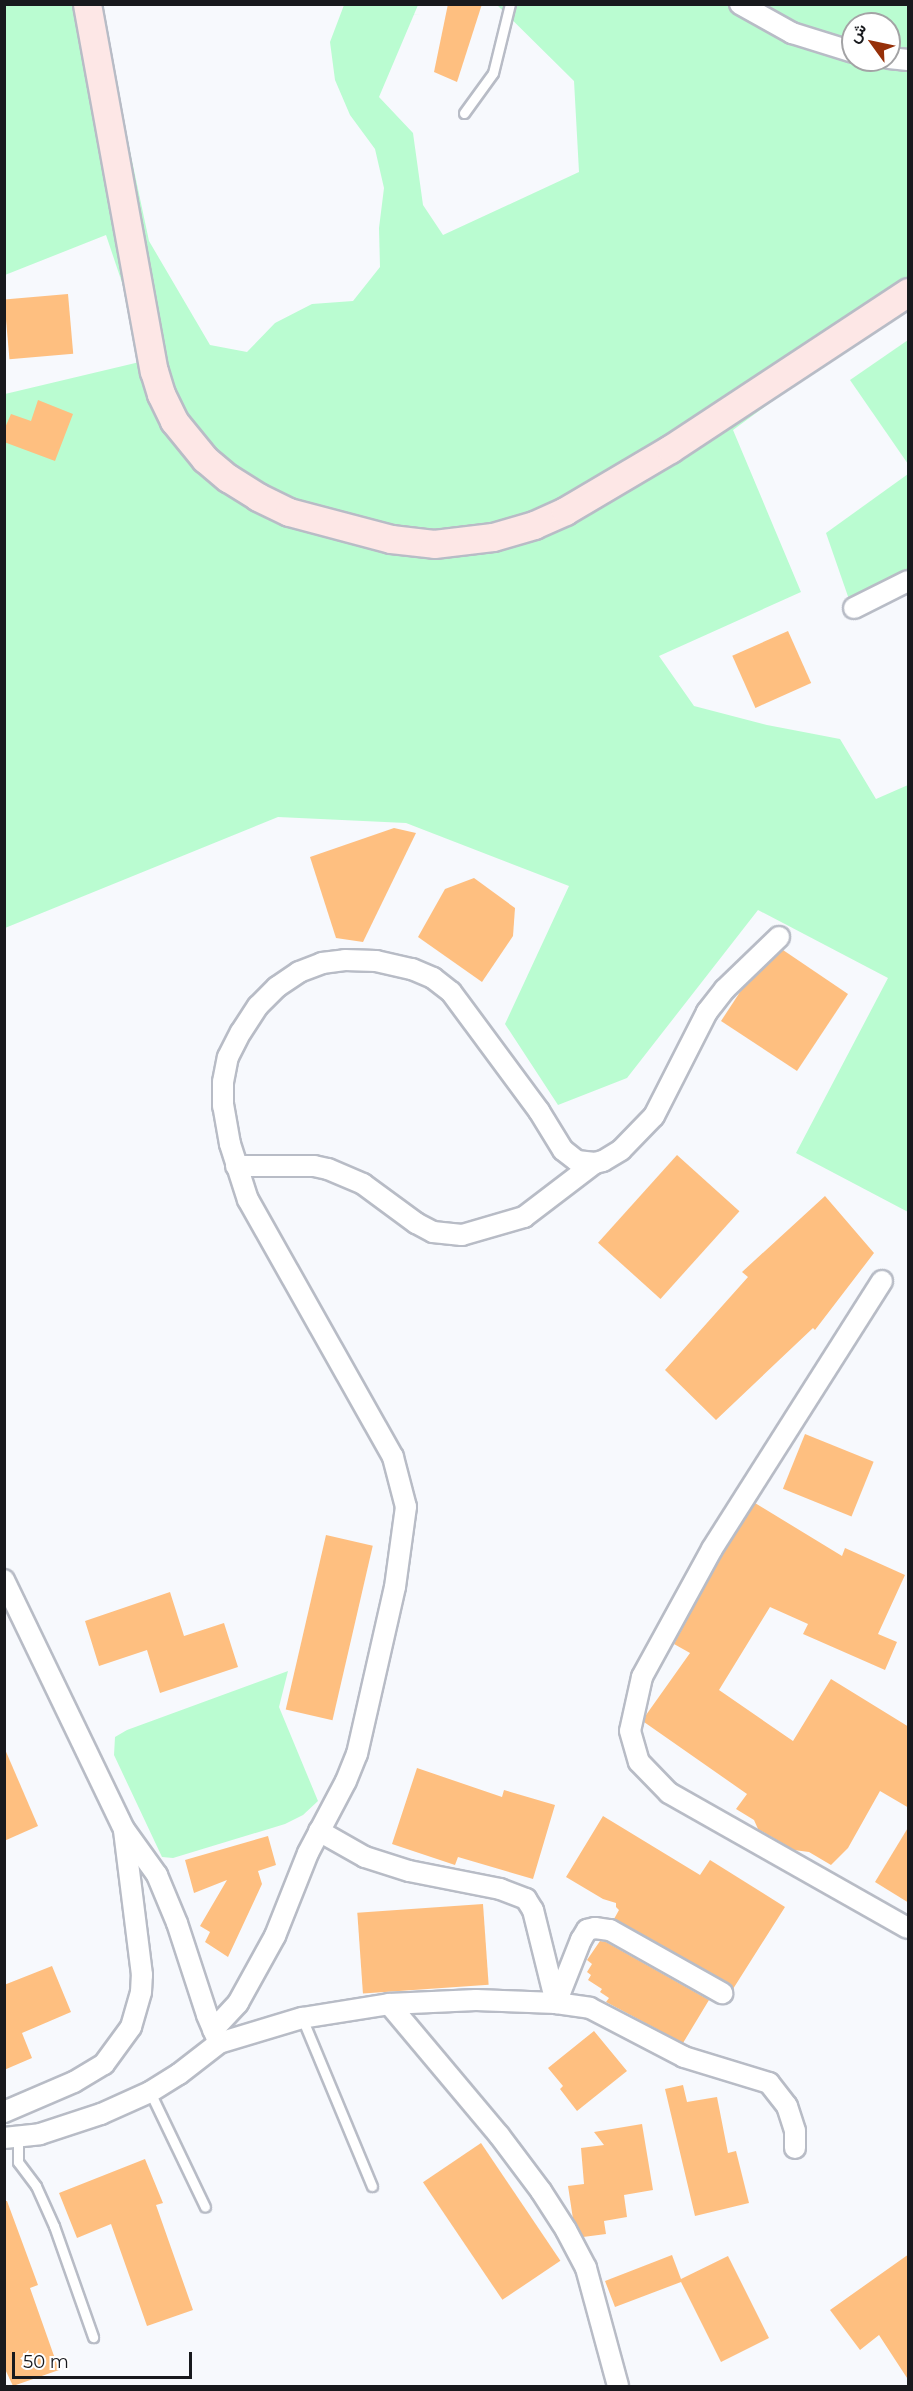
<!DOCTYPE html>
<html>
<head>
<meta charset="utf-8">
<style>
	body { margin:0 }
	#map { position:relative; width:913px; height:2391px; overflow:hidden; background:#f7f9fd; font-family:Montserrat,Vazirmatn,sans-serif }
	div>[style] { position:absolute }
	.green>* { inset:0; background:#bafcd1 }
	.building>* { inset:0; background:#febf80; transform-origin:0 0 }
	.roads { filter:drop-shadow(2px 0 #b8bcc6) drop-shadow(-2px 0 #b8bcc6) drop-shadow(0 2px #b8bcc6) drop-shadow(0 -2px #b8bcc6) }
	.lane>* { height:9px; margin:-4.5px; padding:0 4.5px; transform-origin:4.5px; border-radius:4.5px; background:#fff }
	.street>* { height:20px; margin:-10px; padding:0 10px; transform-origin:10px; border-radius:10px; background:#fff }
	.secondary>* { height:27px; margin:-13.5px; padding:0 13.5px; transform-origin:13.5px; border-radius:13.5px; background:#fde7e6 }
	span { translate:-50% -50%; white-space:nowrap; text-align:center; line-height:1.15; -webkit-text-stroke:4.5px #fff; paint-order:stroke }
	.frame { position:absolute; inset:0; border:6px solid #18191d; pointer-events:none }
	.north { position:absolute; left:841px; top:12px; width:60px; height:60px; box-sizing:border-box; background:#fff; border:2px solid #a3a3a5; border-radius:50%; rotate:303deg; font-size:16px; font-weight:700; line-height:24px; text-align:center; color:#18191d }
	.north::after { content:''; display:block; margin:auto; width:21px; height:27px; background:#963009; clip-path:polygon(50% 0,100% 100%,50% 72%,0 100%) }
	.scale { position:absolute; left:12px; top:2352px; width:180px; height:27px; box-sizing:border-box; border:3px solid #18191d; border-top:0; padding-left:8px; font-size:18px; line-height:21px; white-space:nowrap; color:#18191d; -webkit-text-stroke:4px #fff; paint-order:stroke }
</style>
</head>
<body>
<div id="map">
	<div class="green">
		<i style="clip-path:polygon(evenodd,5px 5px,99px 5px,149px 241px,210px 345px,247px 352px,275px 323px,312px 304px,353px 301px,380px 267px,379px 228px,384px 188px,375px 149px,350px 115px,335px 80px,330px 42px,344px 5px,418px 5px,379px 97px,413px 133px,423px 205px,443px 235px,579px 172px,574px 81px,497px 5px,908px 5px,908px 302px,733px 430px,801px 592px,659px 656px,694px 706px,767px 725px,840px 739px,876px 799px,908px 785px,908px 1212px,796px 1153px,888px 978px,758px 910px,627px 1078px,558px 1105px,505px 1024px,569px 886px,406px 823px,278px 817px,5px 928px,5px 394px,148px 360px,106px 235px,5px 275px,5px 5px,853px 24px,889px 24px,889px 60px,853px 60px,853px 24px)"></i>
		<i style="clip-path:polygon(908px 340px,908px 464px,850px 380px)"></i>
		<i style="clip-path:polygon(908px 474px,908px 586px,852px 608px,826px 533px)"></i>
		<i style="clip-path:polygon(288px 1671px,279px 1707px,318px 1801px,303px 1815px,285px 1824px,173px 1858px,162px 1857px,114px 1755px,115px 1737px,127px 1730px)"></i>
	</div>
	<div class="building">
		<i style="clip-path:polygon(448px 4px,482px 4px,457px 82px,434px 72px)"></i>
		<i style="left:68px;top:294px;width:60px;height:64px;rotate:85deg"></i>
		<i style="clip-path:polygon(38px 400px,73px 414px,55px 461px,4px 442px,4px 430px,11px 414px,31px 421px)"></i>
		<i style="left:788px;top:631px;width:57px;height:61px;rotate:66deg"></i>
		<i style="clip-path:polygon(394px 828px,416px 833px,363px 942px,336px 938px,310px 857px)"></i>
		<i style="clip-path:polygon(474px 878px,515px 908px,513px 936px,482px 982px,418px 937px,445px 889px)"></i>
		<i style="clip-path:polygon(783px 950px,848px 994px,797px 1071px,721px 1021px,742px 989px)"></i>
		<i style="left:677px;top:1155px;width:84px;height:118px;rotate:42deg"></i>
		<i style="clip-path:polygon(825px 1196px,874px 1253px,815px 1330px,813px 1328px,716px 1420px,665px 1370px,748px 1277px,742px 1272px)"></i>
		<i style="left:805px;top:1434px;width:74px;height:59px;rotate:22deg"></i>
		<i style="clip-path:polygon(755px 1503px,842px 1556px,845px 1548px,905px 1575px,878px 1634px,897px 1642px,885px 1670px,803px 1634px,808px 1624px,770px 1607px,719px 1690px,793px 1741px,831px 1679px,909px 1727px,909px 1808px,880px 1791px,848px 1848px,831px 1865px,809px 1852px,794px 1850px,758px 1829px,754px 1820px,736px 1809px,747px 1794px,644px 1722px,646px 1715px,690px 1653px,674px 1644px,722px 1555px)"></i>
		<i style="left:326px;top:1535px;width:48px;height:179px;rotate:13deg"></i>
		<i style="clip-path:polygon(170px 1592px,184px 1636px,224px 1623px,238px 1667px,160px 1693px,147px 1650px,99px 1666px,85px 1621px)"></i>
		<i style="clip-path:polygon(4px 1747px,38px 1826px,4px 1841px)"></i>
		<i style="clip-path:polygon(417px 1768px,502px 1797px,504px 1790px,555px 1805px,533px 1879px,458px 1857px,455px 1865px,392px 1844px)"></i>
		<i style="clip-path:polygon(603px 1816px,700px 1875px,710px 1860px,785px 1907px,733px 1989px,728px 1983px,614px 1919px,619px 1910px,616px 1907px,616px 1903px,603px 1899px,566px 1877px)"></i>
		<i style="clip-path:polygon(909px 1826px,909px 1903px,875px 1882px)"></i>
		<i style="clip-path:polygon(268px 1836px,276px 1865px,258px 1871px,262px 1884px,228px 1957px,205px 1942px,210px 1932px,200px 1926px,227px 1880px,194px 1893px,185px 1860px)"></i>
		<i style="left:483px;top:1904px;width:81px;height:126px;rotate:86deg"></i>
		<i style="clip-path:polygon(600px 1941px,606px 1942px,709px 2000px,683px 2043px,606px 2002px,609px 1998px,600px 1992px,602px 1989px,588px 1980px,591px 1975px,587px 1972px,592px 1964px,587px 1960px)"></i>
		<i style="clip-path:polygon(52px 1966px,71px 2012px,22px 2033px,32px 2058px,4px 2070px,4px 1985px)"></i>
		<i style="clip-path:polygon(594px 2031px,627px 2071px,577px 2111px,560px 2089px,563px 2086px,548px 2068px)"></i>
		<i style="clip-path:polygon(683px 2085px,687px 2102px,717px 2097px,728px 2153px,736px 2151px,749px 2203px,695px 2216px,665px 2089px)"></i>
		<i style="clip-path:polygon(642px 2124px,653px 2190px,624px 2195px,627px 2217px,604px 2221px,606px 2234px,583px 2237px,573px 2219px,568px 2186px,584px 2184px,581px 2148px,604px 2145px,594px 2132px)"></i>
		<i style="left:481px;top:2143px;width:142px;height:70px;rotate:56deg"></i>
		<i style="clip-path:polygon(145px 2159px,163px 2203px,156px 2205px,193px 2310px,147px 2326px,111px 2224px,77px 2238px,59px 2193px)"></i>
		<i style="clip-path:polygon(4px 2201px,7px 2201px,38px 2285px,30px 2288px,59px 2370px,13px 2386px,4px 2367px)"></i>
		<i style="clip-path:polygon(909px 2254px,909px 2381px,879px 2335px,860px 2350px,830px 2310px)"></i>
		<i style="clip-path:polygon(672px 2255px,681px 2279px,728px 2256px,769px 2338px,721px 2362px,681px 2282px,615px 2307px,605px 2281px)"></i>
	</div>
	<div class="roads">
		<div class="lane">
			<i style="left:464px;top:113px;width:49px;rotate:-54.1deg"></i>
			<i style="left:493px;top:73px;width:71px;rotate:-76.2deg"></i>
			<i style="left:302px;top:2018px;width:182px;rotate:67.4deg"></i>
			<i style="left:150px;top:2092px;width:127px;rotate:64.4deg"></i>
			<i style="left:18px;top:2138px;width:24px;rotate:90deg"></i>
			<i style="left:18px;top:2162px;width:30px;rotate:53deg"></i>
			<i style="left:36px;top:2186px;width:44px;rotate:65.8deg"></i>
			<i style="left:54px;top:2226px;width:118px;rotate:70.6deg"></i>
		</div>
		<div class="street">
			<i style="left:740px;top:4px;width:60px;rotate:29.1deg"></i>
			<i style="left:792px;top:33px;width:64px;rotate:17.3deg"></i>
			<i style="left:889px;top:58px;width:19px;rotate:6deg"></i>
			<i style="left:854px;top:608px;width:60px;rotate:-26.6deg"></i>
			<i style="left:236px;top:1166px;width:78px"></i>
			<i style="left:314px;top:1166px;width:14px;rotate:12deg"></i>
			<i style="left:328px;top:1169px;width:38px;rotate:23deg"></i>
			<i style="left:363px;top:1184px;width:66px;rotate:36.3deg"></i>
			<i style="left:416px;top:1223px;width:19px;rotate:28deg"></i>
			<i style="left:433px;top:1232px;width:29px;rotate:6deg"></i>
			<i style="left:462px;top:1235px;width:65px;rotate:-16.2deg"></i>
			<i style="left:524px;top:1217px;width:89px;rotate:-37.3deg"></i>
			<i style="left:882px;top:1281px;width:317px;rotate:122.4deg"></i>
			<i style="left:712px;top:1549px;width:146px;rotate:118.7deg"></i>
			<i style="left:642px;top:1677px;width:55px;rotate:102.5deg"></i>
			<i style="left:630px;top:1731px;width:32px;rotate:74deg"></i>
			<i style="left:639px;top:1762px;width:43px;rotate:45.9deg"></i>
			<i style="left:669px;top:1793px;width:274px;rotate:29.5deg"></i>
			<i style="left:4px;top:1580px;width:276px;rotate:64.3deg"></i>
			<i style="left:124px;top:1829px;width:57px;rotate:54.3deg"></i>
			<i style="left:157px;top:1875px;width:52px;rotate:67.4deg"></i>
			<i style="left:177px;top:1923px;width:97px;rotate:71.9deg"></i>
			<i style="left:207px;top:2015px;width:26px;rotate:67deg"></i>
			<i style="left:319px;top:1831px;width:53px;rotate:29.5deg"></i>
			<i style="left:365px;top:1857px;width:46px;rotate:17.7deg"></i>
			<i style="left:409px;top:1871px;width:93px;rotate:11.2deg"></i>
			<i style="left:500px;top:1889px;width:28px;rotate:21deg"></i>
			<i style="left:526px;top:1899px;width:13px;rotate:58deg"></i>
			<i style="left:533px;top:1910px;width:96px;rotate:76.1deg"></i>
			<i style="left:556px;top:2003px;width:68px;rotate:-68.4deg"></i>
			<i style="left:581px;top:1940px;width:12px;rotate:-59deg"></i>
			<i style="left:587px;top:1930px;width:8px;rotate:-14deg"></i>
			<i style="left:595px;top:1928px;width:15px;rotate:8deg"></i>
			<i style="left:610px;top:1930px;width:129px;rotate:29.4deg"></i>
			<i style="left:389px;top:2004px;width:87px;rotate:-2.6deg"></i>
			<i style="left:476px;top:2000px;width:80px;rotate:2.1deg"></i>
			<i style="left:556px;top:2003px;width:34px;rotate:8deg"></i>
			<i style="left:590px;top:2008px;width:106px;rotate:27.5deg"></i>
			<i style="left:684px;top:2057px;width:89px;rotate:17deg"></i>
			<i style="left:769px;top:2083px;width:29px;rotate:52deg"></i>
			<i style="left:787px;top:2106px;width:26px;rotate:72deg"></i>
			<i style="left:795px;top:2131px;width:17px;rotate:90deg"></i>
			<i style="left:213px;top:2030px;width:37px;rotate:-47deg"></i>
			<i style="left:238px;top:2003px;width:77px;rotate:-61.1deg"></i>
			<i style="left:275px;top:1936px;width:89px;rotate:-68.3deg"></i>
			<i style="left:308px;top:1853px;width:81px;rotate:-62.2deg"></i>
			<i style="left:346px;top:1781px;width:29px;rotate:-68deg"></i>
			<i style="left:357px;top:1754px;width:171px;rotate:-77.2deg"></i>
			<i style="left:395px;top:1587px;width:81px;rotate:-82.2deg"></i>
			<i style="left:406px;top:1507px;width:52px;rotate:-104.6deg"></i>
			<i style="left:393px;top:1457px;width:295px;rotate:-119.4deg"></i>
			<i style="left:248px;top:1200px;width:59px;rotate:-107.8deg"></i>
			<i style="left:230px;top:1144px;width:39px;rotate:-100deg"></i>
			<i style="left:223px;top:1106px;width:24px;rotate:-90deg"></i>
			<i style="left:223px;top:1082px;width:25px;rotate:-79deg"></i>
			<i style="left:228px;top:1057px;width:28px;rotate:-63deg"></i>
			<i style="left:241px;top:1032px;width:31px;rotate:-57deg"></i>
			<i style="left:258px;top:1006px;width:27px;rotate:-45deg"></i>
			<i style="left:277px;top:987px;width:27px;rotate:-34deg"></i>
			<i style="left:299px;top:972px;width:25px;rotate:-21deg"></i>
			<i style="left:322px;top:963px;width:23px;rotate:-7deg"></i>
			<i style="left:345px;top:960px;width:31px;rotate:2deg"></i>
			<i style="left:376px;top:961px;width:37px;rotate:13deg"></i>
			<i style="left:412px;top:969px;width:23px;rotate:23deg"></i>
			<i style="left:433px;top:978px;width:23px;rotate:38deg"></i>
			<i style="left:451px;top:992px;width:148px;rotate:53.5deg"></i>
			<i style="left:539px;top:1111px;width:46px;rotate:58.4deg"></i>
			<i style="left:563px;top:1150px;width:18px;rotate:38deg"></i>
			<i style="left:577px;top:1161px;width:18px;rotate:6deg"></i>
			<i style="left:595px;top:1163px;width:8px;rotate:-14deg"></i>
			<i style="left:603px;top:1161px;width:21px;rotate:-31deg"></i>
			<i style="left:621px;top:1150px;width:47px;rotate:-45.9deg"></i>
			<i style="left:654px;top:1116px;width:117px;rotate:-63deg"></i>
			<i style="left:707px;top:1012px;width:29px;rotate:-52deg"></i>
			<i style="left:725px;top:989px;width:75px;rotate:-43.9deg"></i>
			<i style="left:4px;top:2112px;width:76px;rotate:-23.2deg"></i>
			<i style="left:74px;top:2082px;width:35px;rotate:-31deg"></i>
			<i style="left:104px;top:2064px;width:46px;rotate:-53.9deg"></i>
			<i style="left:131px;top:2027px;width:36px;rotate:-74deg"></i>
			<i style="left:141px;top:1992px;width:17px;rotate:-87deg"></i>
			<i style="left:142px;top:1975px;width:145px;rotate:-97.1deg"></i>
			<i style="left:4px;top:2138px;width:36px;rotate:-6deg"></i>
			<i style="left:40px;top:2134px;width:64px;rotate:-18.2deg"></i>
			<i style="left:101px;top:2114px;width:54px;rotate:-24.2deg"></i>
			<i style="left:150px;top:2092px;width:34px;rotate:-32deg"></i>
			<i style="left:179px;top:2074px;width:51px;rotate:-37.8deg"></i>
			<i style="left:219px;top:2043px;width:87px;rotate:-16.8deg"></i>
			<i style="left:302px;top:2018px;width:88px;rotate:-9.1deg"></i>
			<i style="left:389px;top:2004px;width:171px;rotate:50deg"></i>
			<i style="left:499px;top:2135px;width:70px;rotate:53.1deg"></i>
			<i style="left:541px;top:2191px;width:46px;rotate:57.3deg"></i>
			<i style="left:566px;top:2230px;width:43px;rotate:62.2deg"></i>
			<i style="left:586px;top:2268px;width:122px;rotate:74.8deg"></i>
		</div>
		<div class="secondary">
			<i style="left:87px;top:4px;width:373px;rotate:79.7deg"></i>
			<i style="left:154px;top:371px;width:24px;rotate:73deg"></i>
			<i style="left:161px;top:394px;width:30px;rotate:64deg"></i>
			<i style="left:174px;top:421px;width:49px;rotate:50.8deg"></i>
			<i style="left:205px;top:459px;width:30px;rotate:40deg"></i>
			<i style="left:228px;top:478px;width:36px;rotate:32deg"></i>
			<i style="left:258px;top:497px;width:34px;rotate:26deg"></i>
			<i style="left:289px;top:512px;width:106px;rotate:14.8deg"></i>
			<i style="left:391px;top:539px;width:43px;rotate:6.6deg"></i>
			<i style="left:434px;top:544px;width:59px;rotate:-6.8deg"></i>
			<i style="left:493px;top:537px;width:43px;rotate:-16.3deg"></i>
			<i style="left:534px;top:525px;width:34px;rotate:-24deg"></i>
			<i style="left:565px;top:511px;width:122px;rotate:-30.6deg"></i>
			<i style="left:670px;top:449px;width:285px;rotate:-33.4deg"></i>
		</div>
	</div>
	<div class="frame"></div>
	<div class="north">ش</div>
	<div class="scale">50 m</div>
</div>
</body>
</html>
